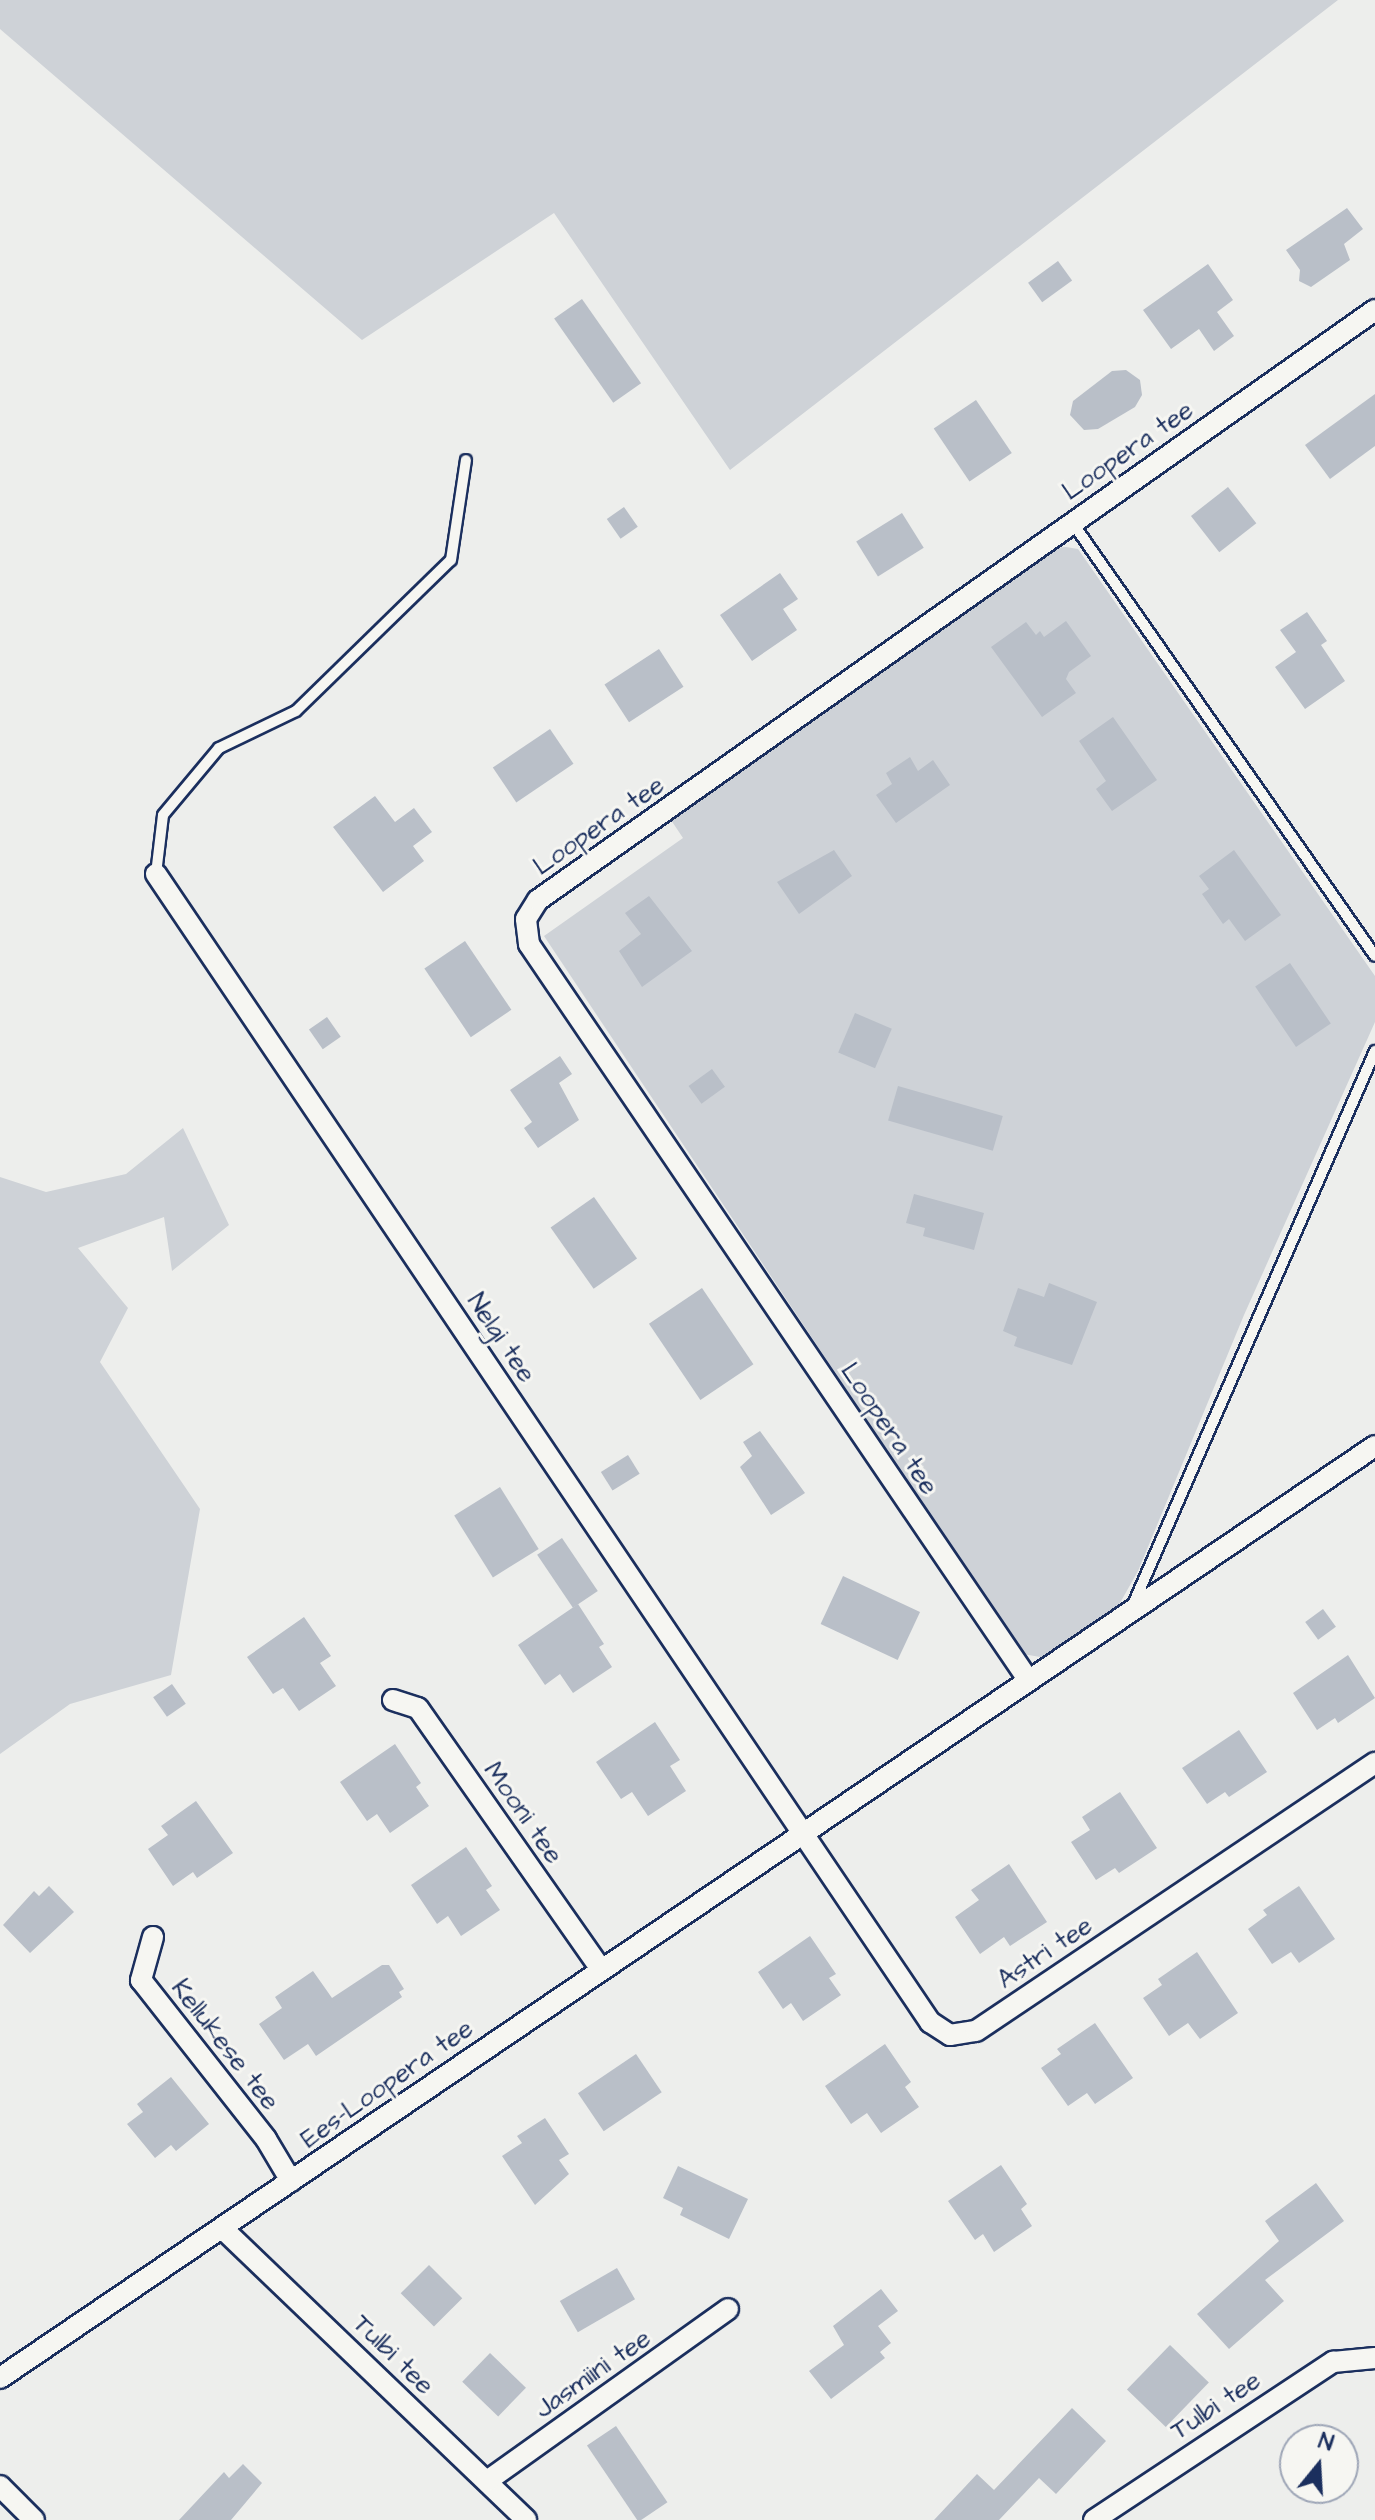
<!DOCTYPE html>
<html>
<head>
<meta charset="utf-8">
<style>
	body { margin:0 }
	#map { position:relative; width:1375px; height:2520px; overflow:hidden; background:#edeeec; font-family:"Architects Daughter",sans-serif }
	div>[style] { position:absolute }
	.green>* { inset:0; background:#ced2d7 }
	.building>* { inset:0; background:#b9bfc8; transform-origin:0 0 }
	.roads { filter:drop-shadow(2px 0 #1b2f5e) drop-shadow(-2px 0 #1b2f5e) drop-shadow(0 2px #1b2f5e) drop-shadow(0 -2px #1b2f5e) }
	.service>* { height:10px; margin:-5px; padding:0 5px; transform-origin:5px; border-radius:5px; background:#f6f6f2 }
	.minor>* { height:20px; margin:-10px; padding:0 10px; transform-origin:10px; border-radius:10px; background:#f6f6f2 }
	span { translate:-50% -50%; white-space:nowrap; text-align:center; line-height:1.15; -webkit-text-stroke:6px #f6f6f2; paint-order:stroke }
	.street-label { font-size:26px; color:#1b2f5e }
	.north { position:absolute; left:1279px; top:2424px; width:80px; height:80px; box-sizing:border-box; background:#f6f6f2; border:2px solid #9ea6b7; border-radius:50%; rotate:18deg; font-size:22px; font-weight:700; line-height:32px; text-align:center; color:#1b2f5e }
	.north::after { content:''; display:block; margin:auto; width:28px; height:36px; background:#1b2f5e; clip-path:polygon(50% 0,100% 100%,50% 72%,0 100%) }
</style>
</head>
<body>
<div id="map">
	<div class="green">
		<i style="clip-path:polygon(0 0,1338px 0,730px 470px,554px 213px,362px 340px,0 29px)"></i>
		<i style="clip-path:polygon(1066px 547px,1078px 549px,1375px 976px,1375px 1022px,1244px 1315px,1138px 1571px,1116px 1610px,1046px 1658px,1023px 1654px,544px 936px,683px 838px,671px 820px,1051px 548px)"></i>
		<i style="clip-path:polygon(183px 1128px,229px 1225px,172px 1271px,164px 1217px,78px 1248px,128px 1308px,100px 1362px,200px 1509px,171px 1675px,70px 1704px,0 1754px,0 1177px,46px 1192px,126px 1174px)"></i>
	</div>
	<div class="building">
		<i style="clip-path:polygon(1347px 208px,1363px 229px,1344px 244px,1350px 260px,1311px 287px,1299px 281px,1300px 270px,1286px 250px)"></i>
		<i style="left:1058px;top:261px;width:24px;height:37px;rotate:54deg"></i>
		<i style="clip-path:polygon(1208px 264px,1233px 300px,1217px 312px,1234px 336px,1214px 351px,1199px 329px,1171px 349px,1143px 310px)"></i>
		<i style="left:582px;top:299px;width:103px;height:34px;rotate:55deg"></i>
		<i style="clip-path:polygon(1126px 370px,1140px 380px,1142px 395px,1135px 407px,1098px 429px,1084px 430px,1070px 415px,1073px 401px,1112px 371px)"></i>
		<i style="clip-path:polygon(1375px 394px,1375px 446px,1330px 479px,1305px 445px)"></i>
		<i style="left:976px;top:400px;width:64px;height:51px;rotate:56deg"></i>
		<i style="left:1228px;top:487px;width:46px;height:47px;rotate:52deg"></i>
		<i style="left:624px;top:507px;width:24px;height:21px;rotate:55deg"></i>
		<i style="left:902px;top:513px;width:41px;height:54px;rotate:58deg"></i>
		<i style="clip-path:polygon(780px 573px,798px 599px,783px 609px,797px 630px,752px 661px,720px 615px)"></i>
		<i style="clip-path:polygon(1307px 612px,1327px 641px,1321px 645px,1345px 681px,1305px 709px,1275px 667px,1296px 652px,1280px 630px)"></i>
		<i style="clip-path:polygon(1066px 621px,1091px 656px,1069px 672px,1066px 679px,1076px 693px,1042px 717px,991px 647px,1026px 622px,1036px 635px,1040px 631px,1044px 637px)"></i>
		<i style="left:659px;top:649px;width:45px;height:65px;rotate:57deg"></i>
		<i style="clip-path:polygon(1113px 717px,1157px 780px,1112px 811px,1096px 789px,1106px 781px,1079px 741px)"></i>
		<i style="left:550px;top:729px;width:42px;height:69px;rotate:56deg"></i>
		<i style="clip-path:polygon(910px 757px,918px 771px,933px 760px,950px 785px,896px 823px,876px 795px,892px 784px,886px 773px)"></i>
		<i style="clip-path:polygon(375px 796px,395px 822px,414px 808px,432px 832px,413px 846px,424px 861px,383px 892px,333px 827px)"></i>
		<i style="clip-path:polygon(834px 850px,852px 876px,799px 914px,777px 882px)"></i>
		<i style="clip-path:polygon(1234px 850px,1281px 915px,1245px 941px,1229px 919px,1223px 924px,1202px 894px,1209px 889px,1199px 876px)"></i>
		<i style="clip-path:polygon(649px 896px,692px 951px,642px 987px,619px 951px,641px 934px,625px 913px)"></i>
		<i style="left:465px;top:941px;width:83px;height:49px;rotate:56deg"></i>
		<i style="left:1290px;top:963px;width:73px;height:42px;rotate:56deg"></i>
		<i style="left:855px;top:1013px;width:40px;height:43px;rotate:23deg"></i>
		<i style="left:327px;top:1017px;width:24px;height:22px;rotate:55deg"></i>
		<i style="clip-path:polygon(560px 1056px,572px 1074px,559px 1083px,579px 1120px,538px 1148px,524px 1128px,532px 1122px,510px 1090px)"></i>
		<i style="left:712px;top:1069px;width:22px;height:29px;rotate:54deg"></i>
		<i style="left:898px;top:1086px;width:109px;height:36px;rotate:16deg"></i>
		<i style="clip-path:polygon(914px 1194px,984px 1213px,974px 1250px,923px 1236px,925px 1228px,906px 1223px)"></i>
		<i style="left:594px;top:1197px;width:75px;height:53px;rotate:55deg"></i>
		<i style="clip-path:polygon(1049px 1283px,1097px 1302px,1072px 1365px,1014px 1346px,1017px 1337px,1003px 1331px,1018px 1288px,1044px 1297px)"></i>
		<i style="left:702px;top:1288px;width:92px;height:64px;rotate:56deg"></i>
		<i style="clip-path:polygon(760px 1431px,805px 1493px,771px 1515px,740px 1467px,752px 1456px,743px 1442px)"></i>
		<i style="left:628px;top:1455px;width:22px;height:32px;rotate:58deg"></i>
		<i style="left:500px;top:1487px;width:73px;height:54px;rotate:58deg"></i>
		<i style="left:562px;top:1538px;width:64px;height:30px;rotate:56deg"></i>
		<i style="left:843px;top:1576px;width:85px;height:53px;rotate:25deg"></i>
		<i style="clip-path:polygon(578px 1604px,604px 1644px,599px 1647px,612px 1667px,573px 1693px,560px 1674px,545px 1685px,518px 1645px)"></i>
		<i style="left:1323px;top:1609px;width:22px;height:22px;rotate:54deg"></i>
		<i style="clip-path:polygon(304px 1617px,331px 1656px,320px 1663px,336px 1686px,299px 1711px,283px 1688px,273px 1694px,247px 1657px)"></i>
		<i style="clip-path:polygon(1348px 1655px,1375px 1698px,1338px 1723px,1335px 1718px,1317px 1730px,1293px 1693px)"></i>
		<i style="left:172px;top:1684px;width:24px;height:23px;rotate:55deg"></i>
		<i style="clip-path:polygon(655px 1722px,680px 1760px,670px 1766px,686px 1791px,648px 1816px,632px 1792px,621px 1799px,596px 1762px)"></i>
		<i style="clip-path:polygon(1239px 1730px,1267px 1772px,1229px 1797px,1225px 1792px,1207px 1804px,1182px 1768px)"></i>
		<i style="clip-path:polygon(395px 1744px,421px 1783px,416px 1787px,429px 1806px,390px 1833px,377px 1814px,367px 1821px,340px 1782px)"></i>
		<i style="clip-path:polygon(1120px 1792px,1157px 1848px,1119px 1873px,1115px 1868px,1096px 1880px,1071px 1842px,1090px 1830px,1082px 1817px)"></i>
		<i style="clip-path:polygon(196px 1801px,233px 1853px,197px 1878px,193px 1872px,173px 1886px,148px 1849px,168px 1835px,161px 1826px)"></i>
		<i style="clip-path:polygon(466px 1847px,492px 1886px,486px 1890px,500px 1910px,461px 1936px,448px 1916px,437px 1924px,411px 1885px)"></i>
		<i style="clip-path:polygon(1009px 1864px,1047px 1922px,1010px 1946px,1004px 1937px,980px 1954px,955px 1917px,979px 1900px,971px 1890px)"></i>
		<i style="clip-path:polygon(49px 1886px,74px 1912px,30px 1953px,3px 1925px,34px 1891px,39px 1896px)"></i>
		<i style="clip-path:polygon(1299px 1886px,1335px 1939px,1299px 1963px,1291px 1952px,1272px 1964px,1248px 1929px,1267px 1915px,1263px 1910px)"></i>
		<i style="clip-path:polygon(810px 1936px,836px 1974px,829px 1978px,841px 1995px,803px 2021px,791px 2003px,783px 2009px,758px 1972px)"></i>
		<i style="clip-path:polygon(1197px 1952px,1238px 2013px,1200px 2039px,1188px 2023px,1169px 2036px,1143px 1998px,1162px 1985px,1158px 1979px)"></i>
		<i style="clip-path:polygon(382px 1965px,389px 1965px,404px 1989px,399px 1992px,402px 1997px,316px 2056px,308px 2044px,284px 2060px,259px 2024px,282px 2008px,275px 1997px,313px 1971px,332px 1998px)"></i>
		<i style="clip-path:polygon(1095px 2023px,1133px 2078px,1095px 2104px,1087px 2093px,1068px 2106px,1041px 2068px,1061px 2054px,1057px 2049px)"></i>
		<i style="clip-path:polygon(885px 2044px,911px 2082px,905px 2087px,919px 2107px,881px 2133px,867px 2113px,851px 2124px,825px 2086px)"></i>
		<i style="left:636px;top:2054px;width:46px;height:70px;rotate:56deg"></i>
		<i style="clip-path:polygon(171px 2077px,209px 2124px,176px 2151px,171px 2145px,155px 2158px,127px 2124px,143px 2112px,137px 2104px)"></i>
		<i style="clip-path:polygon(545px 2118px,569px 2154px,559px 2160px,569px 2174px,535px 2205px,502px 2156px,522px 2143px,517px 2136px)"></i>
		<i style="clip-path:polygon(1001px 2165px,1027px 2204px,1021px 2209px,1032px 2226px,994px 2252px,983px 2234px,975px 2240px,948px 2201px)"></i>
		<i style="clip-path:polygon(678px 2166px,748px 2199px,729px 2239px,680px 2215px,683px 2208px,663px 2198px)"></i>
		<i style="clip-path:polygon(1316px 2183px,1344px 2221px,1265px 2280px,1284px 2301px,1229px 2349px,1197px 2314px,1279px 2241px,1265px 2221px)"></i>
		<i style="left:429px;top:2265px;width:47px;height:40px;rotate:45deg"></i>
		<i style="left:617px;top:2268px;width:36px;height:66px;rotate:60deg"></i>
		<i style="clip-path:polygon(881px 2289px,898px 2311px,878px 2326px,891px 2343px,880px 2352px,885px 2358px,831px 2399px,809px 2371px,844px 2345px,833px 2326px)"></i>
		<i style="left:1170px;top:2345px;width:54px;height:62px;rotate:44deg"></i>
		<i style="left:490px;top:2353px;width:50px;height:40px;rotate:44deg"></i>
		<i style="clip-path:polygon(1072px 2408px,1106px 2441px,1056px 2494px,1039px 2478px,999px 2520px,934px 2520px,977px 2474px,994px 2490px)"></i>
		<i style="left:616px;top:2426px;width:92px;height:35px;rotate:56deg"></i>
		<i style="clip-path:polygon(243px 2464px,262px 2483px,231px 2520px,179px 2520px,224px 2472px,229px 2478px)"></i>
	</div>
	<div class="roads">
		<div class="service">
			<i style="left:1072px;top:522px;width:529px;rotate:55.08deg"></i>
			<i style="left:156px;top:874px;width:59px;rotate:-83.2deg"></i>
			<i style="left:163px;top:815px;width:87px;rotate:-50.1deg"></i>
			<i style="left:219px;top:748px;width:85px;rotate:-25.7deg"></i>
			<i style="left:296px;top:711px;width:216px;rotate:-44.3deg"></i>
			<i style="left:451px;top:560px;width:101px;rotate:-81.5deg"></i>
			<i style="left:1132px;top:1607px;width:607px;rotate:-66.39deg"></i>
		</div>
		<div class="minor">
			<i style="left:156px;top:874px;width:1385px;rotate:56.01deg"></i>
			<i style="left:930px;top:2022px;width:24px;rotate:33deg"></i>
			<i style="left:950px;top:2035px;width:26px;rotate:-9deg"></i>
			<i style="left:976px;top:2031px;width:481px;rotate:-33.9deg"></i>
			<i style="left:1027px;top:1678px;width:887px;rotate:-124.16deg"></i>
			<i style="left:529px;top:944px;width:25px;rotate:-97deg"></i>
			<i style="left:526px;top:919px;width:22px;rotate:-58deg"></i>
			<i style="left:538px;top:900px;width:1024px;rotate:-35.18deg"></i>
			<i style="left:393px;top:1700px;width:26px;rotate:18deg"></i>
			<i style="left:418px;top:1708px;width:319px;rotate:55deg"></i>
			<i style="left:153px;top:1937px;width:45px;rotate:105.6deg"></i>
			<i style="left:141px;top:1980px;width:202px;rotate:51.8deg"></i>
			<i style="left:266px;top:2139px;width:49px;rotate:59.2deg"></i>
			<i style="left:223px;top:2229px;width:420px;rotate:43.8deg"></i>
			<i style="left:0;top:2378px;width:1661px;rotate:-34.13deg"></i>
			<i style="left:487px;top:2481px;width:296px;rotate:-35.5deg"></i>
			<i style="left:0;top:2486px;width:48px;rotate:45deg"></i>
			<i style="left:1094px;top:2520px;width:287px;rotate:-33.5deg"></i>
			<i style="left:1333px;top:2362px;width:42px;rotate:-5.4deg"></i>
		</div>
	</div>
	<div class="street-label">
		<span style="left:1128px;top:451px;rotate:-35deg">Loopera tee</span>
		<span style="left:599px;top:826px;rotate:-35deg">Loopera tee</span>
		<span style="left:501px;top:1338px;rotate:56deg">Nelgi tee</span>
		<span style="left:889px;top:1429px;rotate:56deg">Loopera tee</span>
		<span style="left:523px;top:1813px;rotate:55deg">Mooni tee</span>
		<span style="left:1045px;top:1953px;rotate:-34deg">Astri tee</span>
		<span style="left:225px;top:2045px;rotate:52deg">Kellukese tee</span>
		<span style="left:387px;top:2084px;rotate:-35deg">Ees-Loopera tee</span>
		<span style="left:393px;top:2355px;rotate:44deg">Tulbi tee</span>
		<span style="left:593px;top:2374px;rotate:-35deg">Jasmiini tee</span>
		<span style="left:1216px;top:2406px;rotate:-34deg">Tulbi tee</span>
	</div>
	<div class="north">N</div>
</div>
</body>
</html>
